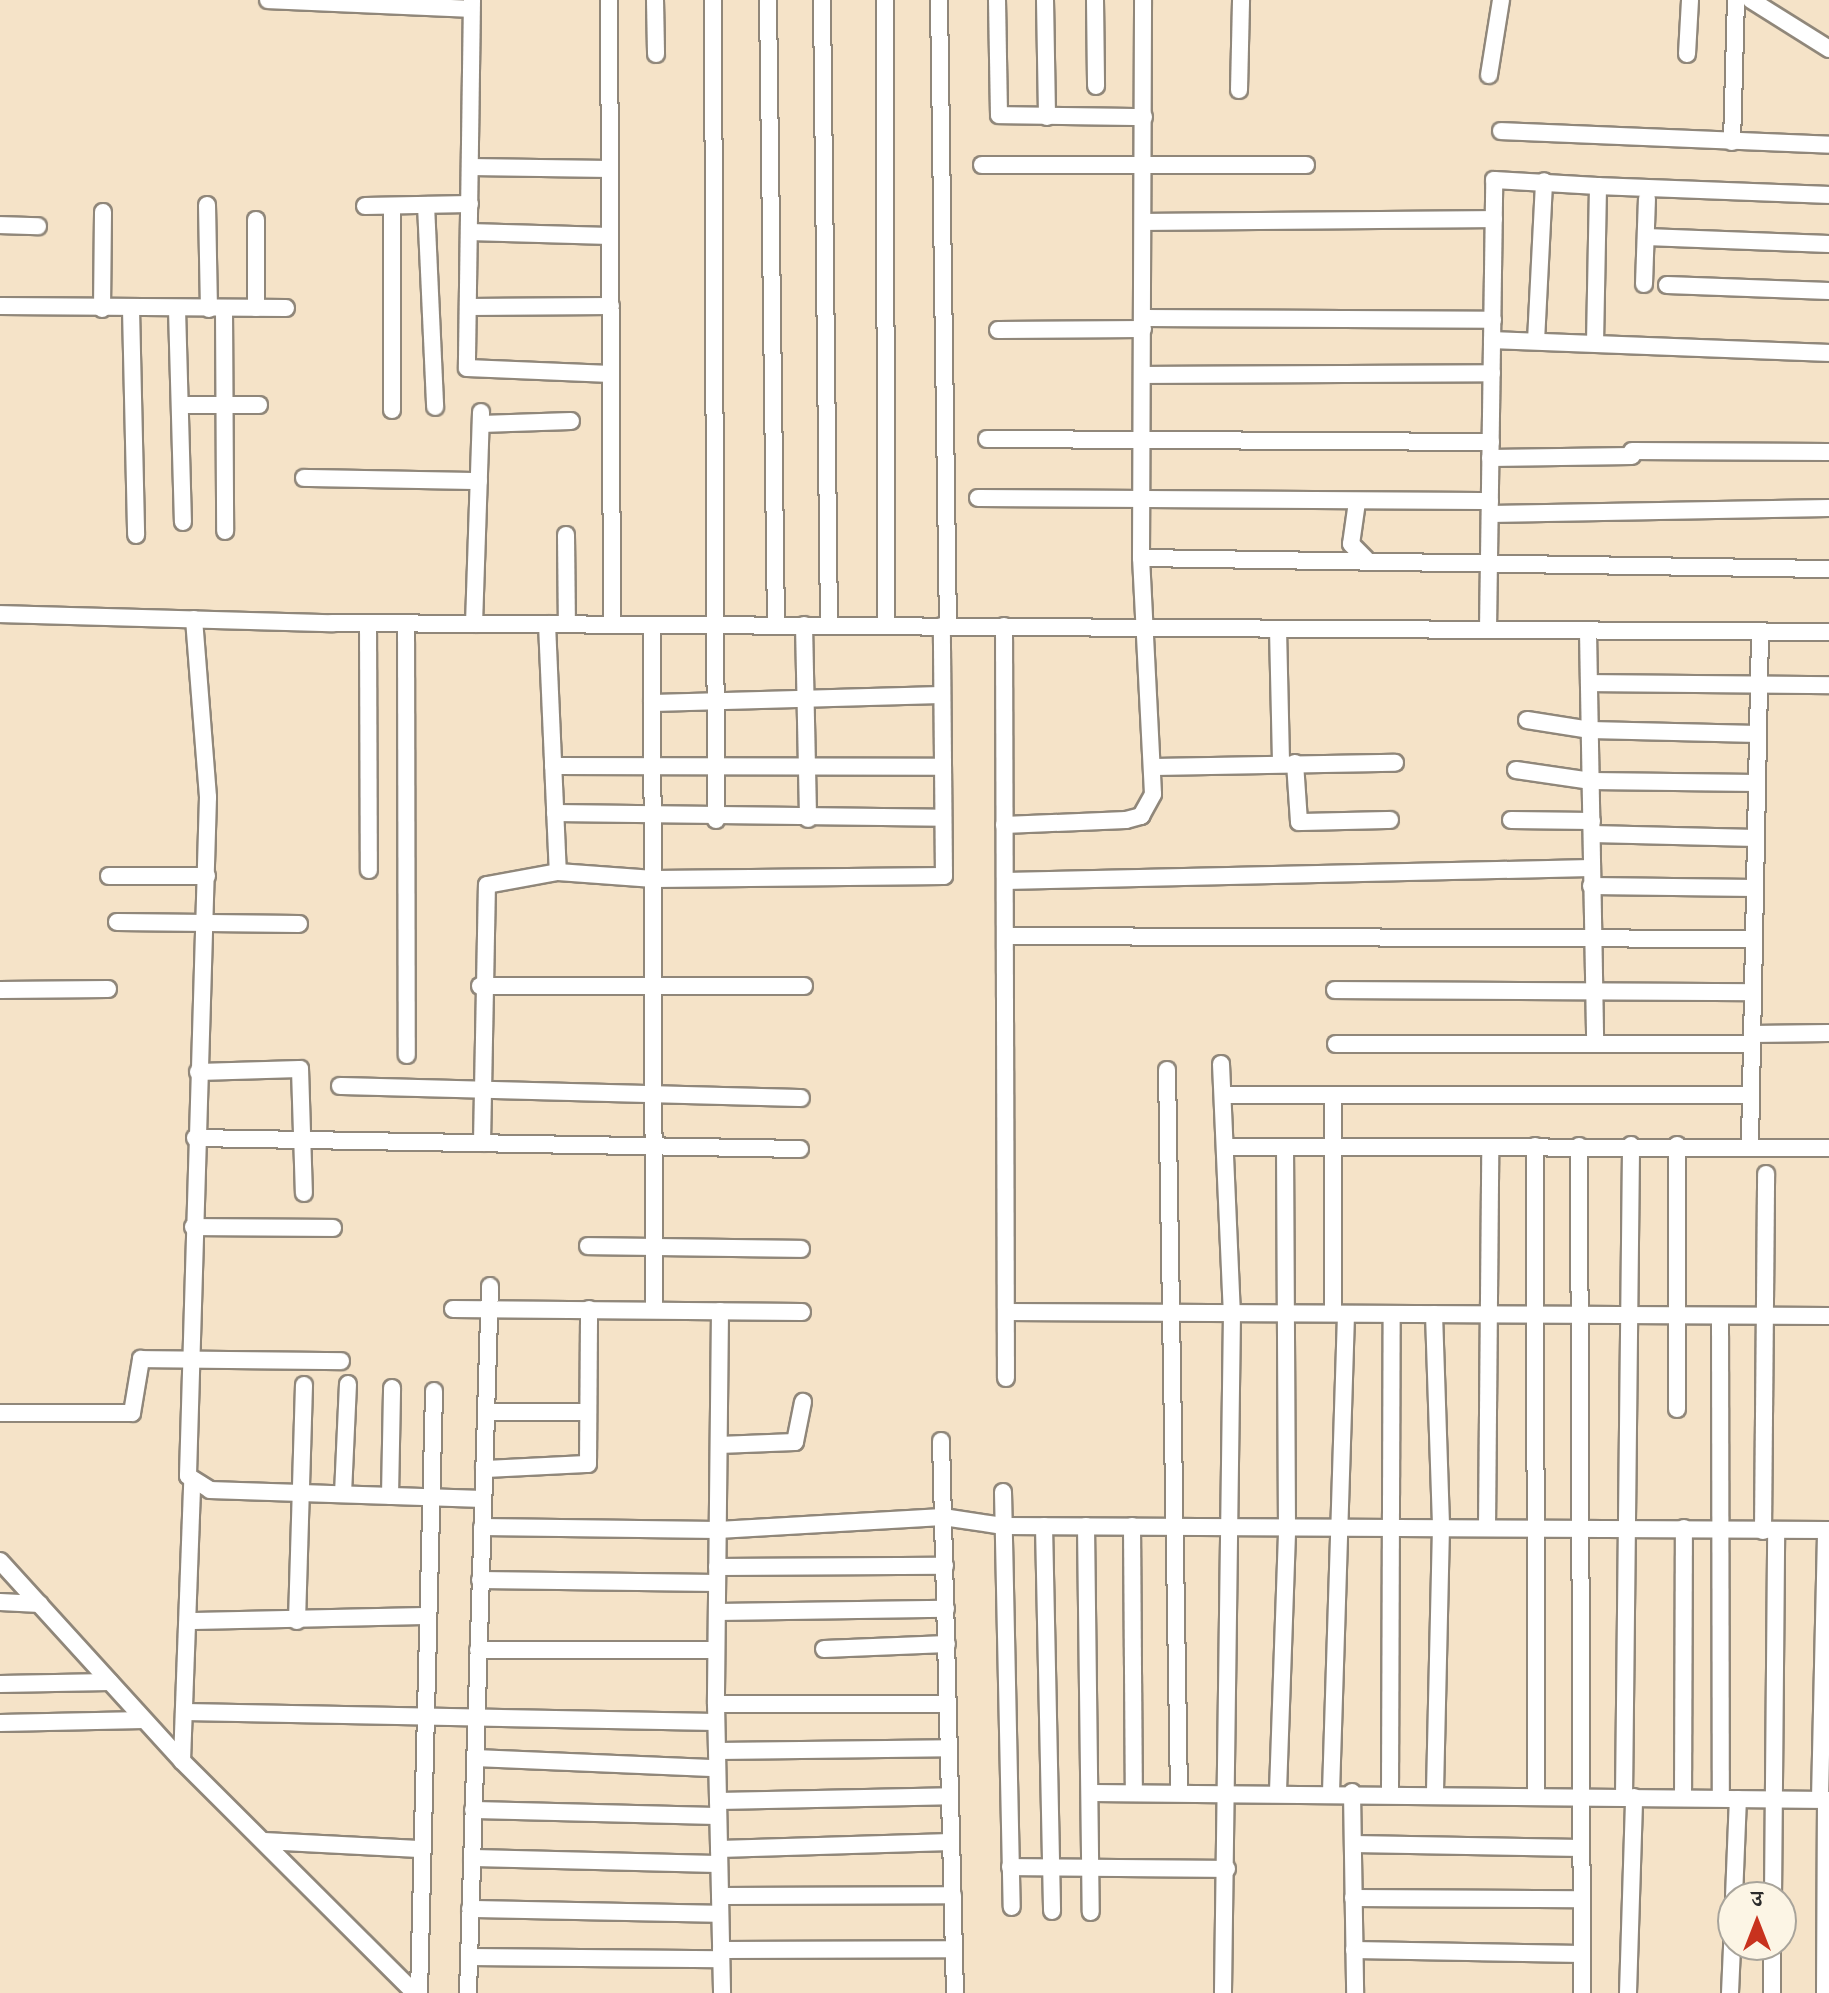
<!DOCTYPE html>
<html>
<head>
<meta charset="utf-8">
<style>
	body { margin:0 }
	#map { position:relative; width:1829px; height:1993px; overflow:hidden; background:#f5e3c8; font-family:Cardo,"Noto Serif Devanagari",serif }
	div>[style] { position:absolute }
	.roads { filter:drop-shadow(2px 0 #90877a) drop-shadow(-2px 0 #90877a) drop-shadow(0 2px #90877a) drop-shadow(0 -2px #90877a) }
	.minor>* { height:16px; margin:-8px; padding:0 8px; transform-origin:8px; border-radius:8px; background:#fff }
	span { translate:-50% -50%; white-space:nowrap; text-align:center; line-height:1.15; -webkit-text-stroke:6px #fcf5e5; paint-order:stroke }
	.north { position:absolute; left:1717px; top:1881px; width:80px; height:80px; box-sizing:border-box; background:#fcf5e5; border:2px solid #a8a49b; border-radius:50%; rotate:0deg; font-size:22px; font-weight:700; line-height:32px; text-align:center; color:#2b2b2b }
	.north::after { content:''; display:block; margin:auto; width:28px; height:36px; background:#c8321e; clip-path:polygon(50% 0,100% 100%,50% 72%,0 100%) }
</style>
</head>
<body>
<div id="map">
	<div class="roads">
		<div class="minor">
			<i style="left:268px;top:0;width:203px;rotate:2.5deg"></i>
			<i style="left:472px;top:0;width:368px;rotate:90.8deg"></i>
			<i style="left:467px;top:368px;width:144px;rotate:2.4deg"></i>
			<i style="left:609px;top:0;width:624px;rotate:89.72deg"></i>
			<i style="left:655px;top:0;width:54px;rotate:88.9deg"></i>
			<i style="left:713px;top:0;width:820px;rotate:89.79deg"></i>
			<i style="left:768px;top:0;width:625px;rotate:89.27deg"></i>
			<i style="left:822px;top:0;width:625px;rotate:89.36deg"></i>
			<i style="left:885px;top:0;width:626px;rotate:89.91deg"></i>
			<i style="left:939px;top:0;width:626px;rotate:89.18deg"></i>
			<i style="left:997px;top:0;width:115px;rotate:89deg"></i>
			<i style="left:999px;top:115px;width:145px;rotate:0.8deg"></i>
			<i style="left:1045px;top:0;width:117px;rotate:89deg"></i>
			<i style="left:1095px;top:0;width:86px;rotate:89.3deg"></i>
			<i style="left:1751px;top:0;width:92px;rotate:32.1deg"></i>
			<i style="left:1687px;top:54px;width:54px;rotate:-86.8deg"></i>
			<i style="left:1489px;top:75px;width:76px;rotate:-80.9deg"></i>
			<i style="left:1239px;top:90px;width:90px;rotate:-88.7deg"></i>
			<i style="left:1501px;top:131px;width:328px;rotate:2.4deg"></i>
			<i style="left:1732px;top:142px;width:142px;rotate:-88.4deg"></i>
			<i style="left:982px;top:165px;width:324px"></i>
			<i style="left:470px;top:167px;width:140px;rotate:0.8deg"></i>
			<i style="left:207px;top:205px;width:104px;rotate:88.9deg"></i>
			<i style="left:426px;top:205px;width:202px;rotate:87.4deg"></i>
			<i style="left:365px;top:206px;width:105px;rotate:-1.1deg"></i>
			<i style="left:392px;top:206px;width:204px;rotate:90deg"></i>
			<i style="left:256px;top:220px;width:88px;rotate:90deg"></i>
			<i style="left:1145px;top:222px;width:349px;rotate:-0.5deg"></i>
			<i style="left:0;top:225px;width:38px;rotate:2deg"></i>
			<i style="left:469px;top:232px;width:141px;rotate:1.6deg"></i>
			<i style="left:1646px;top:237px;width:183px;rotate:2.2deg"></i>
			<i style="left:1644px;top:284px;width:85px;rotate:-88deg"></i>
			<i style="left:1667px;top:285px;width:162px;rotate:2.1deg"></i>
			<i style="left:0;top:306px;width:286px;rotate:0.4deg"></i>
			<i style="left:468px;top:307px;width:143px;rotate:-0.4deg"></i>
			<i style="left:102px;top:309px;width:97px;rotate:-89.4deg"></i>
			<i style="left:131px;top:309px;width:226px;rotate:88.7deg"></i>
			<i style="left:177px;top:309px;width:213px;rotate:88.4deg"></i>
			<i style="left:224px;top:309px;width:222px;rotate:89.7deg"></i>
			<i style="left:1144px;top:318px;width:349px;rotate:0.3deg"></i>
			<i style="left:998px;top:330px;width:145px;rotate:-0.4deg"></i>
			<i style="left:1492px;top:340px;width:337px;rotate:2.2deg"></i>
			<i style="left:1536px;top:341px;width:160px;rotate:-87.1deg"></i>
			<i style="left:1595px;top:343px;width:157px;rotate:-88.9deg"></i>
			<i style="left:1598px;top:186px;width:231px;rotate:2.2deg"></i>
			<i style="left:1143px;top:375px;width:349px;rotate:-0.3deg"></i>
			<i style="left:180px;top:405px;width:79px"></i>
			<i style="left:481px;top:424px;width:90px;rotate:-1.9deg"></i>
			<i style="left:987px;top:439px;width:504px;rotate:0.34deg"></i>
			<i style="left:1632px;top:451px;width:197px;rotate:0.3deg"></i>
			<i style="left:1490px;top:458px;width:142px;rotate:-0.8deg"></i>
			<i style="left:304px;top:478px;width:175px;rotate:1deg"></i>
			<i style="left:978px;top:498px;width:512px;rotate:0.34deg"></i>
			<i style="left:1357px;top:502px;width:42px;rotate:98.1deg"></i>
			<i style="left:1351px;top:544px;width:21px;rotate:45deg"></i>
			<i style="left:1490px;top:514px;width:339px;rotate:-1deg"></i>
			<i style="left:566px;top:535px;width:89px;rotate:89.4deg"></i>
			<i style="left:1141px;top:558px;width:688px;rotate:0.92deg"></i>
			<i style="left:0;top:614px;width:332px;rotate:1.6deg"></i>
			<i style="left:332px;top:623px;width:1497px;rotate:0.34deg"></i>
			<i style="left:194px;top:619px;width:179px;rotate:85.5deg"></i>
			<i style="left:208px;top:797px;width:679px;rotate:91.69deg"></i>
			<i style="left:188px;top:1476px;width:26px;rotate:32deg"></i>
			<i style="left:210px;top:1490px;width:273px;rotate:1.9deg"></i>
			<i style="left:368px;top:623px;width:247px;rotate:89.8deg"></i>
			<i style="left:406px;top:623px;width:432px;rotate:89.9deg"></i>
			<i style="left:474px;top:624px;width:212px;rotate:-88.1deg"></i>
			<i style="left:547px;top:624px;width:248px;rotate:87.5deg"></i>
			<i style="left:652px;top:625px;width:685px;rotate:89.83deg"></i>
			<i style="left:804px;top:625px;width:194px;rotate:88.8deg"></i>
			<i style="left:1004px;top:626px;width:752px;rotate:89.85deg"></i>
			<i style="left:1278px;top:629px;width:134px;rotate:88.7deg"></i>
			<i style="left:1488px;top:630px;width:450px;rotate:-89.2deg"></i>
			<i style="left:1494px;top:180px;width:104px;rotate:3.3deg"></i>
			<i style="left:1588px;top:631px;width:413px;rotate:89deg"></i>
			<i style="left:1590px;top:683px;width:239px;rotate:0.5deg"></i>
			<i style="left:652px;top:703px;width:290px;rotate:-1.6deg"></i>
			<i style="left:1527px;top:720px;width:64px;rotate:9deg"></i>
			<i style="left:1590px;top:730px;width:168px;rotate:1.4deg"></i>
			<i style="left:1295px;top:763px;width:59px;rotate:86.1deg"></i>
			<i style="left:1299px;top:822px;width:91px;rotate:-1.3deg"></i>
			<i style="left:553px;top:766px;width:390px;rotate:0.1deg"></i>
			<i style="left:1154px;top:767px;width:241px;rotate:-1deg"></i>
			<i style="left:1516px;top:770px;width:76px;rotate:8.3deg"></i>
			<i style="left:1591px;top:781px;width:166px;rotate:0.7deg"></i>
			<i style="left:555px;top:813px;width:388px;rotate:0.7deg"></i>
			<i style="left:1511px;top:820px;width:81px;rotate:0.7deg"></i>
			<i style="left:1004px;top:825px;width:122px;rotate:-2.3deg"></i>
			<i style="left:1126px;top:820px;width:16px;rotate:-15deg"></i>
			<i style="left:1141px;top:816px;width:25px;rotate:-61deg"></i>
			<i style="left:1153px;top:794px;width:236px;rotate:-92.9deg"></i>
			<i style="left:1141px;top:558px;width:558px;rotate:-89.79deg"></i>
			<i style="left:1592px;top:834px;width:164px;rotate:1.4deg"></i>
			<i style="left:109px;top:876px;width:98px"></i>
			<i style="left:1005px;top:881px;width:586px;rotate:-1.27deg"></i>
			<i style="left:1591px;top:886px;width:164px;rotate:0.7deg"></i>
			<i style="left:117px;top:922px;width:182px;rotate:0.6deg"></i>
			<i style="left:1005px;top:936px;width:748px;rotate:0.23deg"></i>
			<i style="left:480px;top:986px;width:324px"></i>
			<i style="left:0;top:990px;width:108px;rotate:-0.5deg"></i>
			<i style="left:1335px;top:990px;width:418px;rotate:0.3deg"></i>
			<i style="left:1752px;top:1034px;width:77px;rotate:-0.7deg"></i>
			<i style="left:1336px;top:1044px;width:416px"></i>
			<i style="left:1221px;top:1064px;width:249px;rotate:87.5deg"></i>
			<i style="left:1232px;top:1313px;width:680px;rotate:90.76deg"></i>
			<i style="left:1167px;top:1070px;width:722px;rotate:89.05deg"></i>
			<i style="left:198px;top:1072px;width:102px;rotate:-1.7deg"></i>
			<i style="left:300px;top:1069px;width:124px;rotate:88.2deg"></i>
			<i style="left:340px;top:1086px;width:461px;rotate:1.5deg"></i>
			<i style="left:1223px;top:1095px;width:528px"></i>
			<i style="left:1333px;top:1096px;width:217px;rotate:90deg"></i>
			<i style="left:195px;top:1138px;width:605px;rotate:1.04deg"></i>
			<i style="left:482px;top:1143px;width:258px;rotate:-88.9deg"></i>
			<i style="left:487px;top:885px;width:72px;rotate:-10.4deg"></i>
			<i style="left:558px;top:872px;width:96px;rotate:4.2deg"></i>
			<i style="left:654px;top:879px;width:290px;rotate:-0.6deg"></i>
			<i style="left:944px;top:876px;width:250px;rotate:-90.5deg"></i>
			<i style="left:1750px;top:1144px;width:512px;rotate:-88.88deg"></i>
			<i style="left:1677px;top:1145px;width:264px;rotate:90deg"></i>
			<i style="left:1535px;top:1146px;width:649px;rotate:89.91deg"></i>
			<i style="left:1579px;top:1146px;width:847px;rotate:89.8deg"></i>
			<i style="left:1225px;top:1147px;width:604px;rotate:0.09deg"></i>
			<i style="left:193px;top:1227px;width:140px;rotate:0.4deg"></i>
			<i style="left:588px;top:1246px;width:213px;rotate:0.8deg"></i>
			<i style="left:453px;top:1309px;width:349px;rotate:0.5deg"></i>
			<i style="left:720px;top:1311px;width:393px;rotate:90.6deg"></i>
			<i style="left:716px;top:1704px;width:289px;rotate:88.8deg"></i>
			<i style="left:1006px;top:1312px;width:823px;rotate:0.28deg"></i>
			<i style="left:1434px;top:1314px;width:213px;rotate:88.1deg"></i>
			<i style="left:1441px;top:1527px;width:266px;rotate:91.3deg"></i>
			<i style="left:1720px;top:1316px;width:482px;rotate:89.9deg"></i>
			<i style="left:486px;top:1412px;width:102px"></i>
			<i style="left:0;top:1413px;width:132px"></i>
			<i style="left:132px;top:1413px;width:55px;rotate:-80.5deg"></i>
			<i style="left:141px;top:1359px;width:200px;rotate:0.6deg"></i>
			<i style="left:941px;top:1441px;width:552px;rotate:88.55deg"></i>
			<i style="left:719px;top:1445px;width:76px;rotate:-2.3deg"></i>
			<i style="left:795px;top:1442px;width:41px;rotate:-78.7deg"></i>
			<i style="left:484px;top:1469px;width:104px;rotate:-2.8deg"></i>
			<i style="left:588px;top:1464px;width:155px;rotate:-89.6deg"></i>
			<i style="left:1003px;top:1492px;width:415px;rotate:88.8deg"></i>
			<i style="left:343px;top:1494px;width:110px;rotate:-87.4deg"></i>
			<i style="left:390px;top:1496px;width:108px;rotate:-88.9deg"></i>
			<i style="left:1044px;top:1526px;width:385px;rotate:88.8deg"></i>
			<i style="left:1086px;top:1526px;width:386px;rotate:89.3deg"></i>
			<i style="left:1132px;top:1526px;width:266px;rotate:89.6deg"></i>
			<i style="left:482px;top:1527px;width:236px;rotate:0.7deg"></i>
			<i style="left:718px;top:1530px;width:225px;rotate:-3.3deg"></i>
			<i style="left:943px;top:1517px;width:61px;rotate:8.5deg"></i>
			<i style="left:1003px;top:1526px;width:826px;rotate:0.28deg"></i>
			<i style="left:1487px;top:1527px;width:380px;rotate:-89.5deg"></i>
			<i style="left:1763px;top:1531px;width:357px;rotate:-89.5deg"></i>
			<i style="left:0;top:1561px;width:270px;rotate:47.7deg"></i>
			<i style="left:182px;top:1761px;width:329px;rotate:44.9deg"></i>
			<i style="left:717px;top:1567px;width:228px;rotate:-0.3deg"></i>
			<i style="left:480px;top:1580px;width:237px;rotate:0.7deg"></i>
			<i style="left:0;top:1602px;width:40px;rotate:2.9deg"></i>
			<i style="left:717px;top:1612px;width:229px;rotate:-0.8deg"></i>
			<i style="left:190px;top:1621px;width:238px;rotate:-1.2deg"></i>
			<i style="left:297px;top:1621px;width:236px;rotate:-88.3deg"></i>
			<i style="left:824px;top:1649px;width:123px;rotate:-2.3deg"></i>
			<i style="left:478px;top:1650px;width:238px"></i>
			<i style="left:0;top:1684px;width:110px;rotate:-1deg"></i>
			<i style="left:716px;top:1704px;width:232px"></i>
			<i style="left:185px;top:1712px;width:531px;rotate:1.08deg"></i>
			<i style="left:0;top:1723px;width:144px;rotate:-1.2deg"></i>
			<i style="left:717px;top:1751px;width:232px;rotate:-0.7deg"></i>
			<i style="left:475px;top:1758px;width:242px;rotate:2.4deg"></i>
			<i style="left:182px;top:1761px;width:278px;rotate:-87.9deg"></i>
			<i style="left:1278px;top:1791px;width:264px;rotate:-88deg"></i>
			<i style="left:1287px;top:1527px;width:375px;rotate:-90.3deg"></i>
			<i style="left:1331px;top:1792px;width:478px;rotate:-88.2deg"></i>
			<i style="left:1352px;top:1792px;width:201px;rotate:89.1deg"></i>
			<i style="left:1390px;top:1792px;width:478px;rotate:-89.8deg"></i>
			<i style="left:1093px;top:1793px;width:736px;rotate:0.54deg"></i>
			<i style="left:1624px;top:1797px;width:652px;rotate:-89.38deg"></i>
			<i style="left:1683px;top:1798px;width:270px;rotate:-89.8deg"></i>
			<i style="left:1820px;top:1799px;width:269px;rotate:-88.7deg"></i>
			<i style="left:718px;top:1801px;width:232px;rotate:-1.2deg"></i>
			<i style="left:473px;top:1810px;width:245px;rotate:1.4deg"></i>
			<i style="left:264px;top:1841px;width:155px;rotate:3deg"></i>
			<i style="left:1353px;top:1844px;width:228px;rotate:1deg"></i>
			<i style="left:719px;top:1849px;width:232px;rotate:-1.7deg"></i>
			<i style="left:472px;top:1858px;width:247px;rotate:1.4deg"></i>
			<i style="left:1010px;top:1867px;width:217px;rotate:0.5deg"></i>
			<i style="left:720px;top:1896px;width:233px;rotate:-0.2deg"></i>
			<i style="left:1734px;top:1897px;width:98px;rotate:-87.7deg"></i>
			<i style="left:1773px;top:1897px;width:366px;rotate:-89.5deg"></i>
			<i style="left:1353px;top:1898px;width:229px;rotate:0.3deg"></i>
			<i style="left:470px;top:1909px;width:250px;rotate:1.1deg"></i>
			<i style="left:721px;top:1950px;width:233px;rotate:-0.2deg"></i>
			<i style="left:1354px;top:1950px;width:228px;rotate:1deg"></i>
			<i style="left:469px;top:1957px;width:252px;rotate:0.5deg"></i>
			<i style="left:419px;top:1993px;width:602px;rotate:-88.57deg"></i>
			<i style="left:468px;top:1993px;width:707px;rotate:-88.22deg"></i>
			<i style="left:1628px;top:1993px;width:196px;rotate:-88.2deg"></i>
			<i style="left:1730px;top:1993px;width:69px;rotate:-87.5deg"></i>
			<i style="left:1772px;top:1993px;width:48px;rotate:-90deg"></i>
			<i style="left:1825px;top:1993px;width:193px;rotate:-89.7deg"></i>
		</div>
	</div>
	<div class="north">उ</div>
</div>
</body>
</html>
